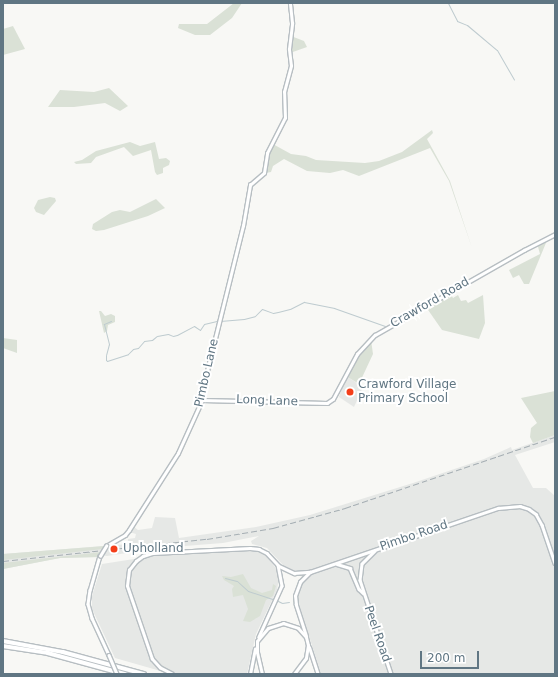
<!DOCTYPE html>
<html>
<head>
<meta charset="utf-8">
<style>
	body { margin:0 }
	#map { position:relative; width:558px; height:677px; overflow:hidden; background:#f8f8f5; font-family:"DejaVu Sans",sans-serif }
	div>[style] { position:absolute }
	.built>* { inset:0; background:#e6e8e6 }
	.green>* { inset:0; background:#dae1d6 }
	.stream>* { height:1px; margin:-0.5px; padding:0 0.5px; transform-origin:0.5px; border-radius:0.5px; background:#becbcf }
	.roads { filter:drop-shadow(1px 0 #b7bec2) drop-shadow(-1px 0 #b7bec2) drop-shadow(0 1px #b7bec2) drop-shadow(0 -1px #b7bec2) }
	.secondary>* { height:2.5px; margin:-1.25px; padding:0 1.25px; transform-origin:1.25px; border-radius:1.25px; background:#fff }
	.primary>* { height:3px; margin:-1.5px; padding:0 1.5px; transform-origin:1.5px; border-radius:1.5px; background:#fff }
	.highway>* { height:3.5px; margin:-1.75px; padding:0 1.75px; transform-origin:1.75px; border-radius:1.75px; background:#fff }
	.rail>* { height:1px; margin-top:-0.5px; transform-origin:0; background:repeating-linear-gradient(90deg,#a5aeb3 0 6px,transparent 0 9px) }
	.bridges { filter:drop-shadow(1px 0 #b7bec2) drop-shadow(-1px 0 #b7bec2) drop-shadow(0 1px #b7bec2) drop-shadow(0 -1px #b7bec2) }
	.secondary-bridge>* { height:2.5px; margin:-1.25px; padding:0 1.25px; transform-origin:1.25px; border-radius:1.25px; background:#fff }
	.dots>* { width:11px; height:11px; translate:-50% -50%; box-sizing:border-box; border:2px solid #fff; border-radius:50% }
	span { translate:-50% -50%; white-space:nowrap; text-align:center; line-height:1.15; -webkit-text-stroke:4px #fff; paint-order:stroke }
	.street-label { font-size:12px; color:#607683 }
	.poi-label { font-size:12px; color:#607683 }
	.left { translate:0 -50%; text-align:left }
	.frame { position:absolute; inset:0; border:4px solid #607683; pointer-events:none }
	.scale { position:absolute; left:420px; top:651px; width:59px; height:18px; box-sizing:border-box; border:2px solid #607683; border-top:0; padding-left:5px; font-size:12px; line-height:14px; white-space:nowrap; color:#607683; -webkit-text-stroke:3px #fff; paint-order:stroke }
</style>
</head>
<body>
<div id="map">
	<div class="built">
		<i style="clip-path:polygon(346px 376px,363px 387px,354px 407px,339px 397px)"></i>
		<i style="clip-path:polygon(555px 435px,555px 442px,515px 455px,533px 488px,546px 488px,555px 496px,555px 674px,321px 674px,297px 598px,302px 575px,284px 566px,267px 548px,252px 544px,251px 541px,259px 536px,223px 543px,159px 548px,107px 556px,100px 555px,99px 557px,60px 558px,3px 569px,3px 554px,128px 544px,128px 539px,135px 538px,136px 534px,129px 532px,133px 526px,138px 530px,152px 528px,155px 517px,175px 518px,179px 538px,256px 527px,310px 515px,413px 483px,484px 459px,511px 447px,512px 450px)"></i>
		<i style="clip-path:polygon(252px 551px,260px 552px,266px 555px,277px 570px,279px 578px,277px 590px,256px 634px,247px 674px,171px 674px,115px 658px,92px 609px,92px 596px,102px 564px,153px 556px)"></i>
	</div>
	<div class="green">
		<i style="clip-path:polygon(234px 3px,242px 3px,232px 18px,210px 35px,195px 35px,178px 28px,179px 24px,207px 24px)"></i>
		<i style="clip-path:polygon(13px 26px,25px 49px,3px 55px,3px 29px)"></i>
		<i style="clip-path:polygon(291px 36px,304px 41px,307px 47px,290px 53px)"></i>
		<i style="clip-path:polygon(109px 88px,128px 106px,120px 111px,105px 103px,74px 107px,48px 107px,60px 90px,94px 92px)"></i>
		<i style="clip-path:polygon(432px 130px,433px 133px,427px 139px,450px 181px,472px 248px,449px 181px,430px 148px,359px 176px,343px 170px,330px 173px,307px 171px,284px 159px,273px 166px,271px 172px,266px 173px,271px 143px,291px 154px,306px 156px,316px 160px,365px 163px,379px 161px,402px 152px)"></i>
		<i style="clip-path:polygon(130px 142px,140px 146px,155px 142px,159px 159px,166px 158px,170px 161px,169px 165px,163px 168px,163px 173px,157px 175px,155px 172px,151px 150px,133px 156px,124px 147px,96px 157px,91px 163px,76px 164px,74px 162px,82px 160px,96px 151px)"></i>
		<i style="clip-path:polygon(50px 197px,55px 198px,56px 201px,44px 215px,36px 212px,34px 208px,38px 200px)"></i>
		<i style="clip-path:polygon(156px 199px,165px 208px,148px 216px,104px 230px,96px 231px,92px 229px,93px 224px,112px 212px,120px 210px,130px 212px)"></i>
		<i style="clip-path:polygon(548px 238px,529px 284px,524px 284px,519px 275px,513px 278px,509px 270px,540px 254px,537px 243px)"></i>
		<i style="clip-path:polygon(450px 293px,453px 298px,458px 295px,461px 301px,466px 300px,468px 303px,483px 295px,485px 323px,479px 339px,442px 330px,426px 307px)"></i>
		<i style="clip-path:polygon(99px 311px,101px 311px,105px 316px,111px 314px,115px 316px,115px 322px,108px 325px,107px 331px,104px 333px)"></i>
		<i style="clip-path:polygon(3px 338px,17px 340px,17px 353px,3px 348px)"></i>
		<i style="clip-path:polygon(371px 340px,373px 354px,359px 384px,346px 376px,358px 355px)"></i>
		<i style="clip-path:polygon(555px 391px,555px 435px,533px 443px,530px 437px,531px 428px,537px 423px,521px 398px)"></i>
		<i style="clip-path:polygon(105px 546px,103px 549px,3px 560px,3px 554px)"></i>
		<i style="clip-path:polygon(102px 552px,99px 557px,60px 558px,3px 569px,3px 563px)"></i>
		<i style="clip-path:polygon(243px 574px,251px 588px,262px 593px,272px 590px,273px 584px,276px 586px,273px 596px,266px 600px,260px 616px,250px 622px,243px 621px,248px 609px,243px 595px,233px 597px,232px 589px,234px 586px,224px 580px,222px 576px,231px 577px)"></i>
	</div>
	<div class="stream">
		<i style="left:448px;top:3px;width:20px;rotate:63deg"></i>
		<i style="left:457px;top:21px;width:11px;rotate:22deg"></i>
		<i style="left:467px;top:25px;width:39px;rotate:40deg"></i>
		<i style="left:497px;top:50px;width:34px;rotate:60deg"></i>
		<i style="left:111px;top:321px;width:8px;rotate:157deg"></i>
		<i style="left:104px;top:324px;width:21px;rotate:76deg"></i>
		<i style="left:109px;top:344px;width:11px;rotate:105deg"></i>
		<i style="left:106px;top:355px;width:5px;rotate:90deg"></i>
		<i style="left:106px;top:360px;width:1px;rotate:45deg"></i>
		<i style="left:107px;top:361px;width:22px;rotate:-18deg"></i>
		<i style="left:128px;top:354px;width:7px;rotate:-45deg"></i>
		<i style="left:133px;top:349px;width:5px;rotate:-11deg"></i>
		<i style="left:138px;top:348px;width:9px;rotate:-49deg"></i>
		<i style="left:144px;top:341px;width:8px;rotate:-7deg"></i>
		<i style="left:152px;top:340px;width:6px;rotate:-39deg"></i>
		<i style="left:157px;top:336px;width:11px;rotate:-10deg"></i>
		<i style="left:168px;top:334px;width:5px;rotate:22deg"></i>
		<i style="left:173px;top:336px;width:4px;rotate:-14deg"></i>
		<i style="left:177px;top:335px;width:19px;rotate:-28deg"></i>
		<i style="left:194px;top:326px;width:7px;rotate:34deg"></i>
		<i style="left:200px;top:330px;width:7px;rotate:-56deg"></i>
		<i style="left:204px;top:324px;width:13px;rotate:-13deg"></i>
		<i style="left:220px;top:321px;width:24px;rotate:-5deg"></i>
		<i style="left:244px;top:319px;width:11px;rotate:-15deg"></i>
		<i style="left:255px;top:316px;width:10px;rotate:-45deg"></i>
		<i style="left:262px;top:309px;width:12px;rotate:20deg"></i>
		<i style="left:273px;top:313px;width:5px;rotate:-11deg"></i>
		<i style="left:278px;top:312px;width:12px;rotate:-14deg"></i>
		<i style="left:290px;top:309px;width:16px;rotate:-27deg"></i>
		<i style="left:304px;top:302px;width:31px;rotate:11deg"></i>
		<i style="left:334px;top:308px;width:54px;rotate:19.4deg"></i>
		<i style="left:225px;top:578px;width:12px;rotate:14deg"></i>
		<i style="left:237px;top:581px;width:15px;rotate:42deg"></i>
		<i style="left:248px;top:591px;width:28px;rotate:18deg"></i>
		<i style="left:278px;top:601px;width:4px;rotate:27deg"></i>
		<i style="left:282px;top:603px;width:7px;rotate:-8deg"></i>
	</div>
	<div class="roads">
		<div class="secondary">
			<i style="left:202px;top:400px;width:125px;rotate:1.4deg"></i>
			<i style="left:327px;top:403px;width:7px;rotate:-34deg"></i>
			<i style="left:333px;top:399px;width:51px;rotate:-61.9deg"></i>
			<i style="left:357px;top:354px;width:26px;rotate:-47deg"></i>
			<i style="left:375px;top:335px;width:172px;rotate:-29.7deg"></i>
			<i style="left:524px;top:250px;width:35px;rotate:-27deg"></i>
			<i style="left:106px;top:546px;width:22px;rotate:-30deg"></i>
			<i style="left:125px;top:535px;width:6px;rotate:-51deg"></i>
			<i style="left:129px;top:530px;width:91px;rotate:-57.5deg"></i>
			<i style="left:178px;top:453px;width:58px;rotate:-65.6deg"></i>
			<i style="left:202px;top:400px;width:25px;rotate:-81deg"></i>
			<i style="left:206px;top:375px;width:154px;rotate:-76.1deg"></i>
			<i style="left:243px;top:226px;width:42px;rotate:-80.3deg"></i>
			<i style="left:250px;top:185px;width:18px;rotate:-41deg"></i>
			<i style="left:264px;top:173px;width:20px;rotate:-81deg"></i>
			<i style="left:267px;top:153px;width:39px;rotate:-63deg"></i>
			<i style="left:285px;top:118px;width:26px;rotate:-92deg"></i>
			<i style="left:284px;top:92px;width:27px;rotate:-75deg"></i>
			<i style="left:291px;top:66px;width:17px;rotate:-97deg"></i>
			<i style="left:289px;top:49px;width:26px;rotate:-83deg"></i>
			<i style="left:292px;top:23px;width:20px;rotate:-96deg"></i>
			<i style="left:375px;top:551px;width:18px;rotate:135deg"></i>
			<i style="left:362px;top:564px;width:16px;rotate:97deg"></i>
			<i style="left:360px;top:580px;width:99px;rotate:71.7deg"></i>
			<i style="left:100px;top:556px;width:35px;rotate:106deg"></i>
			<i style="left:90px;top:590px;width:14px;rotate:98deg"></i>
			<i style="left:88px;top:604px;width:15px;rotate:74deg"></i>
			<i style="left:92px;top:618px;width:41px;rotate:65.3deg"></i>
			<i style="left:337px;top:564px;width:14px;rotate:17deg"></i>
			<i style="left:350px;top:568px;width:23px;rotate:67deg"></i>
			<i style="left:359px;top:589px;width:6px;rotate:45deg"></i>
			<i style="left:279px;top:566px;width:17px;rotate:25deg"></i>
			<i style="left:294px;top:573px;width:16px;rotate:-4deg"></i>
			<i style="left:306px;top:636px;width:33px;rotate:-108deg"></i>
			<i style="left:296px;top:605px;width:9px;rotate:-96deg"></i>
			<i style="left:295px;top:596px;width:15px;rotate:-70deg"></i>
			<i style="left:300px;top:582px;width:14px;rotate:-45deg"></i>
			<i style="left:310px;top:572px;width:199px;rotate:-18.8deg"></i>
			<i style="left:498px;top:508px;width:22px;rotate:-5deg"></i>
			<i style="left:520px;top:506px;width:9px;rotate:18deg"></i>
			<i style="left:529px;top:509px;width:9px;rotate:36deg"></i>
			<i style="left:536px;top:514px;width:13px;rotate:61deg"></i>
			<i style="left:542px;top:525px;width:40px;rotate:71.1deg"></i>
			<i style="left:172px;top:674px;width:13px;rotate:-153deg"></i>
			<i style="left:160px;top:668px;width:12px;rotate:-132deg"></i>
			<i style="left:152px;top:659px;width:77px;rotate:-108.9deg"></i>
			<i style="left:127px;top:586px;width:16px;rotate:-83deg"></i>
			<i style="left:129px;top:570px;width:11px;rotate:-52deg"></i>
			<i style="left:136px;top:561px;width:9px;rotate:-36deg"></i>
			<i style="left:143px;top:556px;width:10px;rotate:-17deg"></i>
			<i style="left:153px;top:553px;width:97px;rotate:-3deg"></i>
			<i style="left:250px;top:548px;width:9px;rotate:6deg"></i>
			<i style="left:259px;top:549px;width:9px;rotate:27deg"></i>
			<i style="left:267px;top:553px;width:16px;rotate:47deg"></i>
			<i style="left:278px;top:565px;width:21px;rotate:79deg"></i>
			<i style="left:282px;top:586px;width:56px;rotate:114.3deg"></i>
		</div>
		<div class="primary">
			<i style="left:309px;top:647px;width:28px;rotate:72deg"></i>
			<i style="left:250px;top:674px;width:26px;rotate:-79deg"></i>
			<i style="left:262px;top:674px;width:23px;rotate:-103deg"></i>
			<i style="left:257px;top:652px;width:11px;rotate:-90deg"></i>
			<i style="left:257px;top:641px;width:17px;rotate:-50deg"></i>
			<i style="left:268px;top:628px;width:16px;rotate:-18deg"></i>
			<i style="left:283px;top:623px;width:16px;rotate:18deg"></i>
			<i style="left:298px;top:628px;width:12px;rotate:48deg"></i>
			<i style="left:306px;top:637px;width:8px;rotate:76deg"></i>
			<i style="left:308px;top:645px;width:13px;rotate:99deg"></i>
			<i style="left:306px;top:658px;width:20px;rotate:127deg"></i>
		</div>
		<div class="highway">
			<i style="left:3px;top:641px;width:61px;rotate:10.4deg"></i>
			<i style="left:63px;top:652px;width:84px;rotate:15.2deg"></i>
			<i style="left:3px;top:646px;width:46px;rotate:8.8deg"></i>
			<i style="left:48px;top:653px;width:80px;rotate:15.3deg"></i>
		</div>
	</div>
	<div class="rail">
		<i style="left:3px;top:561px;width:205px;rotate:-6.2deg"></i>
		<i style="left:207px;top:539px;width:67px;rotate:-9.5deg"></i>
		<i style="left:273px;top:528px;width:75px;rotate:-15.5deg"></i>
		<i style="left:345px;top:508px;width:222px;rotate:-18.7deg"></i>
	</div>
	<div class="bridges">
		<div class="secondary-bridge">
			<i style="left:100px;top:556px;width:12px;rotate:-59deg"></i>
			<i style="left:109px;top:655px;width:21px;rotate:67deg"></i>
		</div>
	</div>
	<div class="dots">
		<i style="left:350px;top:392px;background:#f43e19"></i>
		<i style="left:114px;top:549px;background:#f43e19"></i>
	</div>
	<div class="street-label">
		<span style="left:430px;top:303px;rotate:-30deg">Crawford Road</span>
		<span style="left:207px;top:373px;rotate:-77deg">Pimbo Lane</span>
		<span style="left:267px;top:401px;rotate:2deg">Long Lane</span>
		<span style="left:414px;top:536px;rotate:-19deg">Pimbo Road</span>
		<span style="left:377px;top:634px;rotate:71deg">Peel Road</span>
	</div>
	<div class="poi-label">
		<span class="left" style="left:358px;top:392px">Crawford Village<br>Primary School</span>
		<span class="left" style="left:123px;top:549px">Upholland</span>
	</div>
	<div class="frame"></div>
	<div class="scale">200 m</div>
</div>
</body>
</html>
